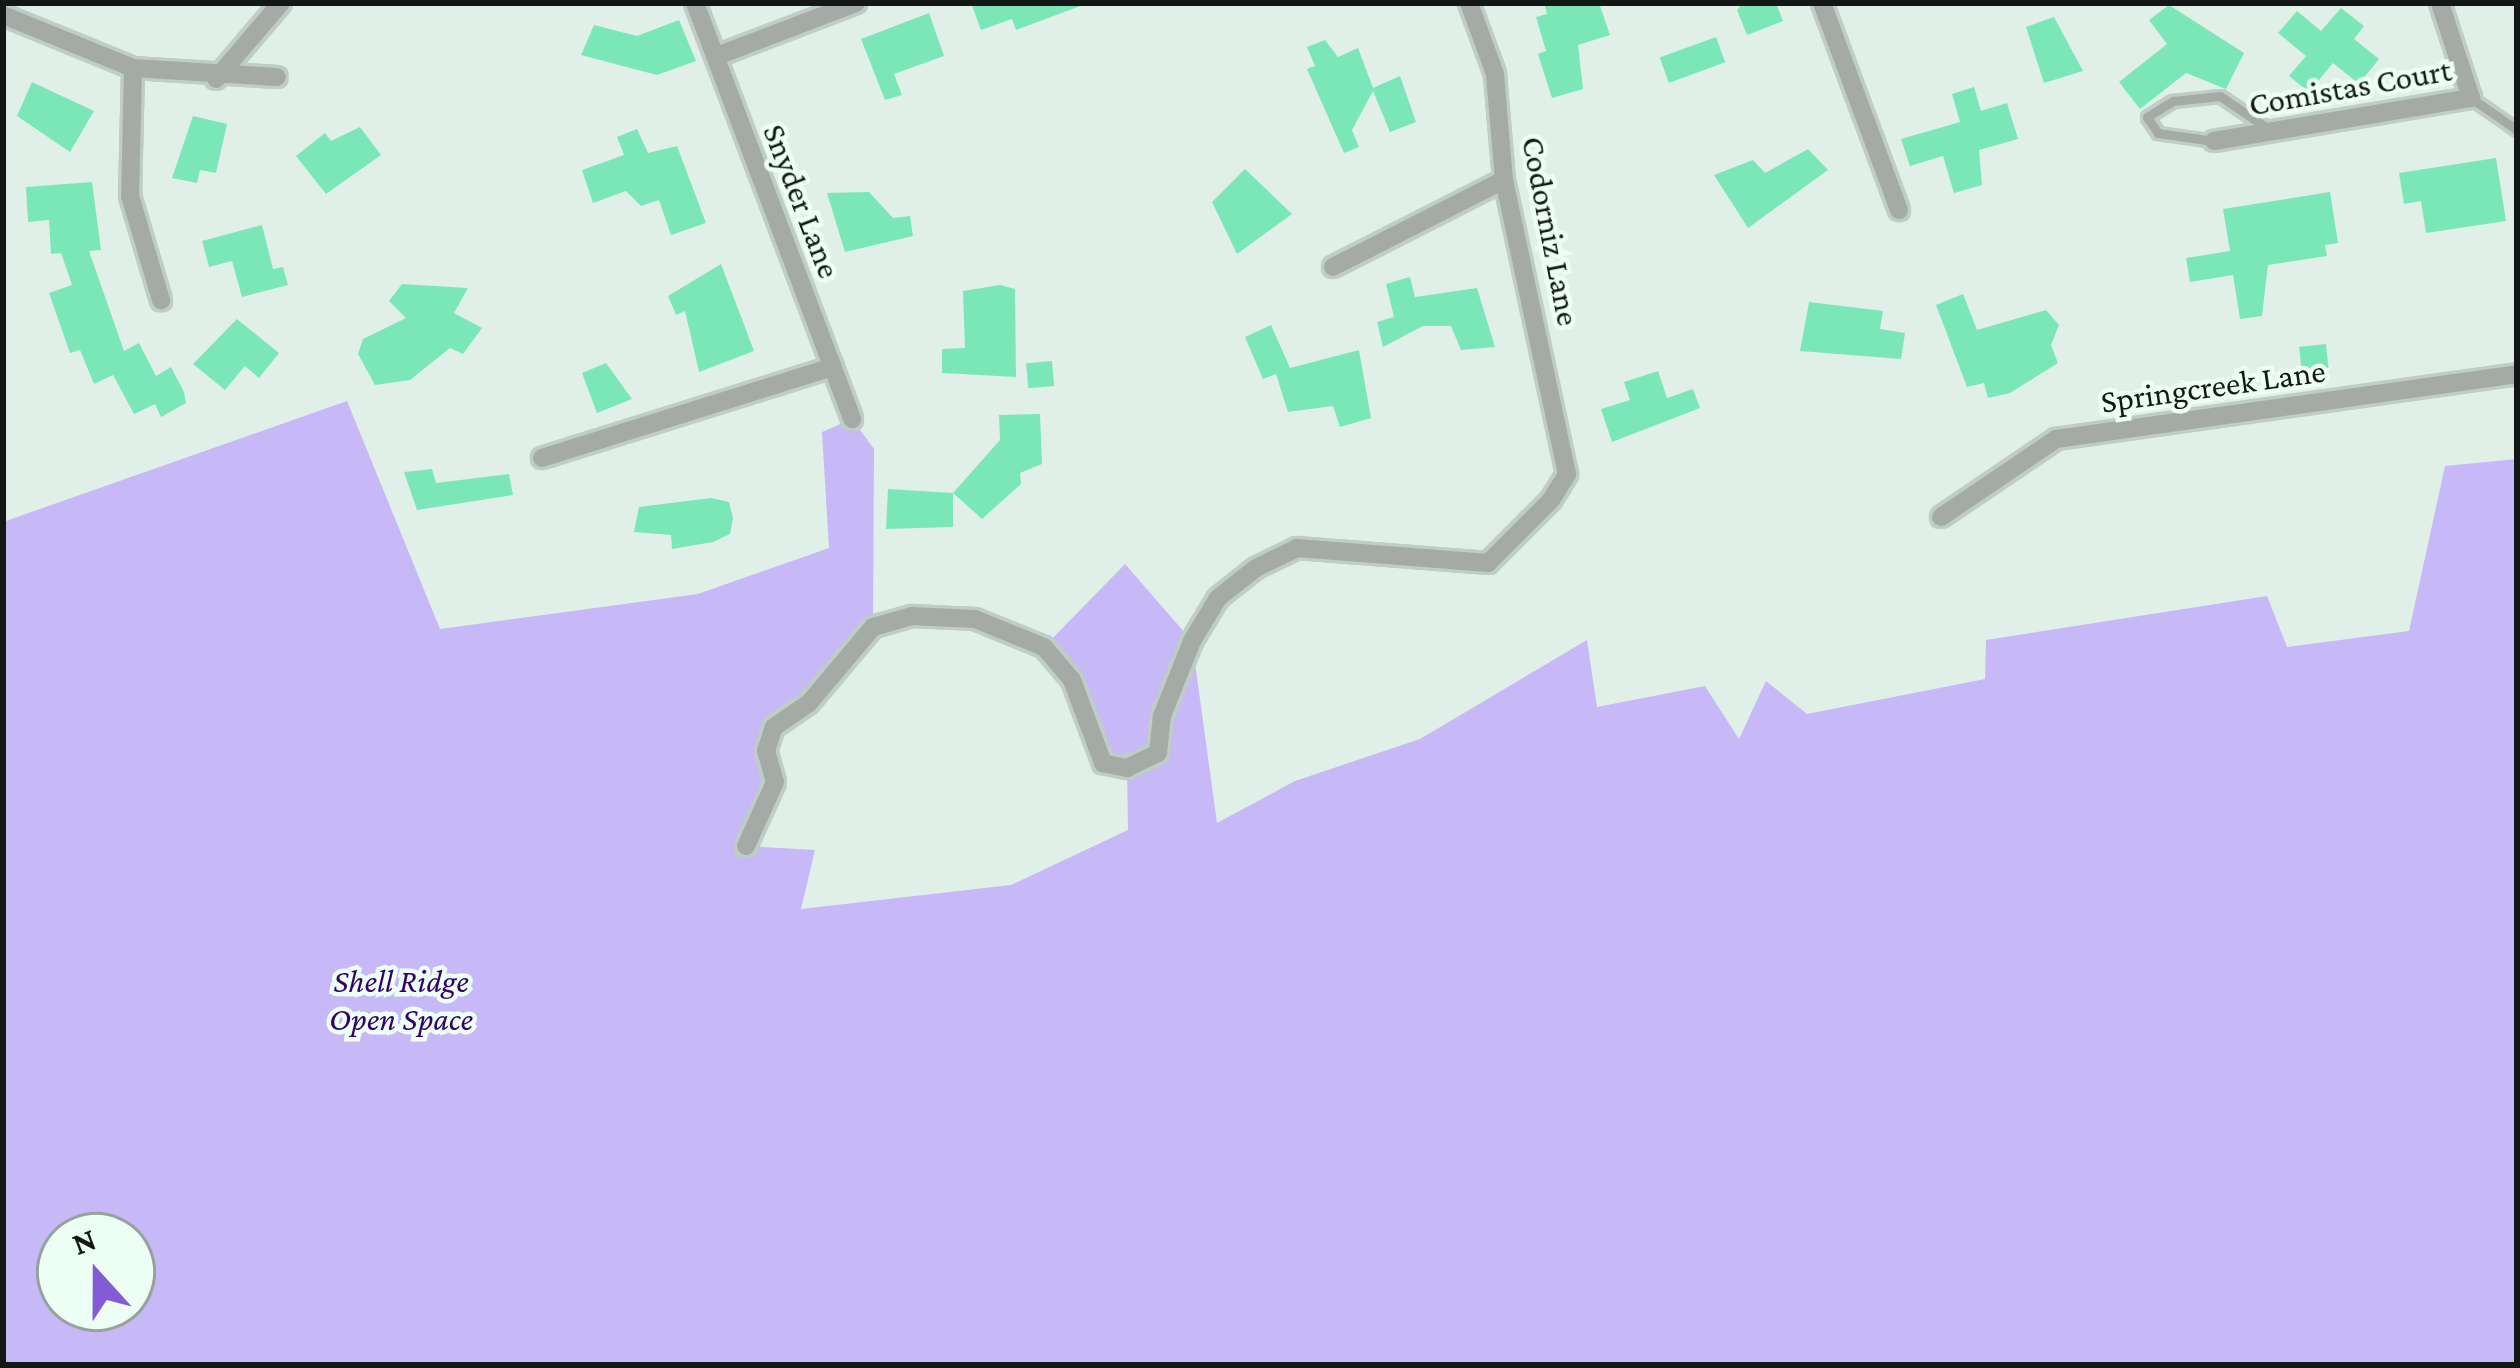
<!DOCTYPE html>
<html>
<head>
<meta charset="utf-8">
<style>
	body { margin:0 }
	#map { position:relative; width:2520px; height:1368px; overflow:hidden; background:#e0f0e8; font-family:"Crimson Pro",serif }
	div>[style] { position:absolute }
	.green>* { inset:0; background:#c7b8f7 }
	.building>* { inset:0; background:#7be7b9; transform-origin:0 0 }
	.roads { filter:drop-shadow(3px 0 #bfcdc6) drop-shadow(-3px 0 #bfcdc6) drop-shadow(0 3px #bfcdc6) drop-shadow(0 -3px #bfcdc6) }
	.service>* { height:9px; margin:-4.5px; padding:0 4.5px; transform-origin:4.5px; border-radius:4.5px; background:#a4aba7 }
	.minor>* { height:18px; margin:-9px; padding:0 9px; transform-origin:9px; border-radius:9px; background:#a4aba7 }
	span { translate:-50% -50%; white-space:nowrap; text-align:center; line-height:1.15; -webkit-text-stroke:9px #edfef5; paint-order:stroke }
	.street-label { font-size:33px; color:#131816 }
	.park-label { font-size:33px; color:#330269; font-style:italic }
	.frame { position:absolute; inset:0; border:6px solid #131816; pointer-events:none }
	.north { position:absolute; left:36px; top:1212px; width:120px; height:120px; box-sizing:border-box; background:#edfef5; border:3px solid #96a29c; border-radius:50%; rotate:339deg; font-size:33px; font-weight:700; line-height:48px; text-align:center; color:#131816 }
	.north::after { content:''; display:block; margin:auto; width:42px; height:54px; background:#835bd5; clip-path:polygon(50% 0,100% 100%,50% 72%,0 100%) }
</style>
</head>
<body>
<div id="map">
	<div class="green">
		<i style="clip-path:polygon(evenodd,347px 401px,440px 629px,698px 594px,829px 548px,822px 432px,852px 419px,874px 449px,873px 627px,774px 728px,775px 782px,747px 846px,815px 850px,801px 909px,1011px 885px,1128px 830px,1127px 769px,1103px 763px,1072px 680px,1044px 647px,1125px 564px,1192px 641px,1217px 823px,1295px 781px,1420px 739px,1587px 640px,1597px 707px,1705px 686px,1739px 739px,1766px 681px,1807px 714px,1985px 679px,1986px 640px,2267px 596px,2287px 647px,2409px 631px,2445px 466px,2517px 459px,2517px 1365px,3px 1365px,3px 522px,347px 401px,60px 1236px,132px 1236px,132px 1308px,60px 1308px,60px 1236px)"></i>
	</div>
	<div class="building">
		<i style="clip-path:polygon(971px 3px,1083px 3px,1083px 5px,1016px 30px,1012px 19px,981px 30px)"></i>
		<i style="clip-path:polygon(1544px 3px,1599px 3px,1610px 35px,1578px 45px,1583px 89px,1552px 98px,1538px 54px,1546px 51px,1536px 17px,1547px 14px)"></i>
		<i style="clip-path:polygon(1743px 3px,1776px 3px,1783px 21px,1747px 35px,1737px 10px)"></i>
		<i style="clip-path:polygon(2169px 5px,2244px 53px,2226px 89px,2186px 73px,2140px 109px,2119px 82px,2167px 44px,2149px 20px)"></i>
		<i style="clip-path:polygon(2341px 8px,2364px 26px,2354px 39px,2379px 59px,2359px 84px,2333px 63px,2309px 92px,2289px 76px,2306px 56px,2278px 33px,2297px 11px,2321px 31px)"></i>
		<i style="clip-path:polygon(929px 13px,944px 56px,894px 74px,902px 95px,885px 100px,861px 39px)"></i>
		<i style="clip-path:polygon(2054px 17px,2083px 71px,2044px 83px,2026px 27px)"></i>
		<i style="clip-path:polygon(679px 20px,696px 61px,657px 75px,581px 55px,594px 25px,637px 36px)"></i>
		<i style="left:1716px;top:37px;width:27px;height:60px;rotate:70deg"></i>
		<i style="clip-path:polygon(1325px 40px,1338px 57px,1358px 48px,1373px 88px,1400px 76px,1416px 122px,1390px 132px,1373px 91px,1352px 130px,1359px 147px,1344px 153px,1307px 69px,1315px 66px,1307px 47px)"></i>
		<i style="clip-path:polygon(32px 82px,94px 111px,70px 152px,17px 116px)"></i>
		<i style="clip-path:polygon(1974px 87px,1981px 111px,2007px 103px,2018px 139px,1979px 150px,1982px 185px,1954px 193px,1943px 156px,1910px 166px,1901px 139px,1960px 122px,1952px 94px)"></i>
		<i style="clip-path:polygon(193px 116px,227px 124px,216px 173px,200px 170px,197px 183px,172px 178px)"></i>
		<i style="clip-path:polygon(360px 127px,381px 155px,326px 194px,296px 156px,325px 133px,331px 141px)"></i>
		<i style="clip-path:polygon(637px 129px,648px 153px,677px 146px,706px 223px,671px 235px,659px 200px,641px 206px,626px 191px,593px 203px,582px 170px,624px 155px,617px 137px)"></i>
		<i style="clip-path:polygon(1808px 149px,1828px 170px,1748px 228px,1714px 175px,1753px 160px,1765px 173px)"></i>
		<i style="clip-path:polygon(2496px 158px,2506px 221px,2426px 233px,2421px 201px,2404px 204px,2399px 173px)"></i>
		<i style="clip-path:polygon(1245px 169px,1292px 214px,1237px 254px,1212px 202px)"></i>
		<i style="clip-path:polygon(92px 182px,101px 250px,89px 251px,124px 351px,139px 343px,156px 376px,171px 367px,184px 392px,186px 403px,161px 417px,155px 404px,134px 414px,113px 375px,94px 384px,80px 350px,70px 353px,49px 293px,72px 285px,61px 253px,51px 254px,49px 220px,28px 222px,26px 187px)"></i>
		<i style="clip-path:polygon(869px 192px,893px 218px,910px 216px,913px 236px,845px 252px,827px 193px)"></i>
		<i style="clip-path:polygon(2330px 192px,2338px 243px,2325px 245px,2327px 256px,2268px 265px,2262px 316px,2240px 319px,2233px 275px,2190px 282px,2186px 258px,2230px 251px,2223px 209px)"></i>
		<i style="clip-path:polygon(262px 225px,273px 269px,283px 267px,288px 285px,242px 297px,232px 261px,209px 267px,202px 241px)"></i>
		<i style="clip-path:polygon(721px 264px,754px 351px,699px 372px,685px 311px,676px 315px,668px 296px)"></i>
		<i style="clip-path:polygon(1410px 277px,1415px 297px,1477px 288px,1495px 347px,1461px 350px,1451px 326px,1423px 326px,1383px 347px,1377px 322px,1394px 317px,1386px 284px)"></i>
		<i style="clip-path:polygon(402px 284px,468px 288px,454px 313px,482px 328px,463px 354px,450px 348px,410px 380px,375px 385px,358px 354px,363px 339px,406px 318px,389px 301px)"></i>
		<i style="clip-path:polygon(1000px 285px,1015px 289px,1016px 377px,942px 373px,942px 349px,965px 348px,963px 291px)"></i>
		<i style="clip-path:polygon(1963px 294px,1977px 330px,2046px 310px,2059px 325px,2051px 345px,2058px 363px,2010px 393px,1988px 398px,1984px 383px,1967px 387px,1936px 305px)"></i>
		<i style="clip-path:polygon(1809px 302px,1883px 311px,1880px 329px,1905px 333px,1901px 359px,1800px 351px)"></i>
		<i style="clip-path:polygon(237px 319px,279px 353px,259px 378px,245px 366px,225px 390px,193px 364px)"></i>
		<i style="clip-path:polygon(1271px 325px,1290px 368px,1359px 350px,1371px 418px,1340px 427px,1333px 406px,1288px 412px,1276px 374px,1263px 379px,1245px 337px)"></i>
		<i style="left:2326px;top:344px;width:28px;height:27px;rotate:84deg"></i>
		<i style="left:1052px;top:361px;width:25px;height:26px;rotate:85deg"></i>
		<i style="clip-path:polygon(606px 363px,632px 399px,597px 413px,582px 373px)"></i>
		<i style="clip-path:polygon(1658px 371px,1667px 398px,1693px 389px,1700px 408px,1612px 442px,1601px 409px,1630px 400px,1624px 382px)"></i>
		<i style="clip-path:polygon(1040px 414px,1042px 464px,1020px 473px,1021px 484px,982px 519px,953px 493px,953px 527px,886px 529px,888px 489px,953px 493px,1000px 440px,999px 415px)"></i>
		<i style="clip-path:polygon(432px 469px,436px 483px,509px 474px,513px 495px,417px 510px,404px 472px)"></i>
		<i style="clip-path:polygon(711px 498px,729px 502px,733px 518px,730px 534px,713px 542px,672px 549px,671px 535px,634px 532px,639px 507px)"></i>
	</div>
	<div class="roads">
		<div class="service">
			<i style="left:2471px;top:98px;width:56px;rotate:34.8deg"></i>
			<i style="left:2214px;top:141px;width:57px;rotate:-171.9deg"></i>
			<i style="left:2158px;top:133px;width:19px;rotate:-125deg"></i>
			<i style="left:2147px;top:117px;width:31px;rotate:-32deg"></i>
			<i style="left:2173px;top:101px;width:47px;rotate:-6.1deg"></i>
			<i style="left:2220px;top:96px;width:60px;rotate:34.2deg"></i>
		</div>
		<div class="minor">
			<i style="left:695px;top:3px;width:445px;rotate:69.3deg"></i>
			<i style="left:1822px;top:3px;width:221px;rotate:69.6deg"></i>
			<i style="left:3px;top:15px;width:140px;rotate:22.2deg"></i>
			<i style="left:133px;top:68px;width:144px;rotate:3.6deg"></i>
			<i style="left:717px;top:56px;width:149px;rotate:-20.9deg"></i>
			<i style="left:133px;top:68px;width:128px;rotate:91.3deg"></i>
			<i style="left:130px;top:196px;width:109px;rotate:73.4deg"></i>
			<i style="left:216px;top:79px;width:100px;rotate:-49.5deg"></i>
			<i style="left:2214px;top:141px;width:261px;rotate:-9.5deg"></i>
			<i style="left:2471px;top:98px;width:100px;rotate:-108.1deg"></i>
			<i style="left:1333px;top:267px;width:192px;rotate:-27deg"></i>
			<i style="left:542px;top:458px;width:305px;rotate:-17.4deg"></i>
			<i style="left:1941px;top:517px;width:139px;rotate:-34.1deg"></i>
			<i style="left:2056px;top:439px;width:466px;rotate:-8deg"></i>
			<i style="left:746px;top:846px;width:70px;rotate:-65.6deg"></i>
			<i style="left:775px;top:782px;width:32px;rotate:-106deg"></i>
			<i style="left:766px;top:751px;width:25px;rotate:-72deg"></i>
			<i style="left:774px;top:727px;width:42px;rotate:-34.4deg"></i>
			<i style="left:809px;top:703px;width:99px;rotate:-49.9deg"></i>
			<i style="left:873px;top:627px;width:41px;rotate:-15.8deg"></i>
			<i style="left:912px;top:616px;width:63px;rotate:2.7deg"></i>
			<i style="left:975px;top:619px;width:74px;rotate:22.1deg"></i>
			<i style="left:1044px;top:647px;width:43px;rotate:49.7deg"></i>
			<i style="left:1072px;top:680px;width:89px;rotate:69.5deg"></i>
			<i style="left:1103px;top:763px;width:25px;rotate:12deg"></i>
			<i style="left:1127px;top:768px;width:34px;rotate:-26deg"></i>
			<i style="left:1158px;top:753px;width:37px;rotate:-84deg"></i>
			<i style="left:1162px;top:716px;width:81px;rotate:-68.2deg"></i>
			<i style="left:1192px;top:641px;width:50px;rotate:-58.8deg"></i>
			<i style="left:1218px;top:598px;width:48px;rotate:-38.3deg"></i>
			<i style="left:1256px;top:568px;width:46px;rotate:-26deg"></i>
			<i style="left:1297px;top:548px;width:192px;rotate:4.5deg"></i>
			<i style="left:1488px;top:563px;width:89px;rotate:-45deg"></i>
			<i style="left:1551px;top:500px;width:31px;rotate:-58deg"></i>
			<i style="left:1567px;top:474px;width:301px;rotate:-102.1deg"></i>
			<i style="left:1504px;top:180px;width:106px;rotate:-94.9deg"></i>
			<i style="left:1495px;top:74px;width:76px;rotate:-110.1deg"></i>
		</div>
	</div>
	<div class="street-label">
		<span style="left:2350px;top:87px;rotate:-10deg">Comistas Court</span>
		<span style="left:802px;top:201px;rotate:69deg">Snyder Lane</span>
		<span style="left:1551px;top:231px;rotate:79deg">Codorniz Lane</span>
		<span style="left:2213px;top:386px;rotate:-8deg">Springcreek Lane</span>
	</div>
	<div class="park-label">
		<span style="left:401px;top:1000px">Shell Ridge<br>Open Space</span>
	</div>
	<div class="frame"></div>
	<div class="north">N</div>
</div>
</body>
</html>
